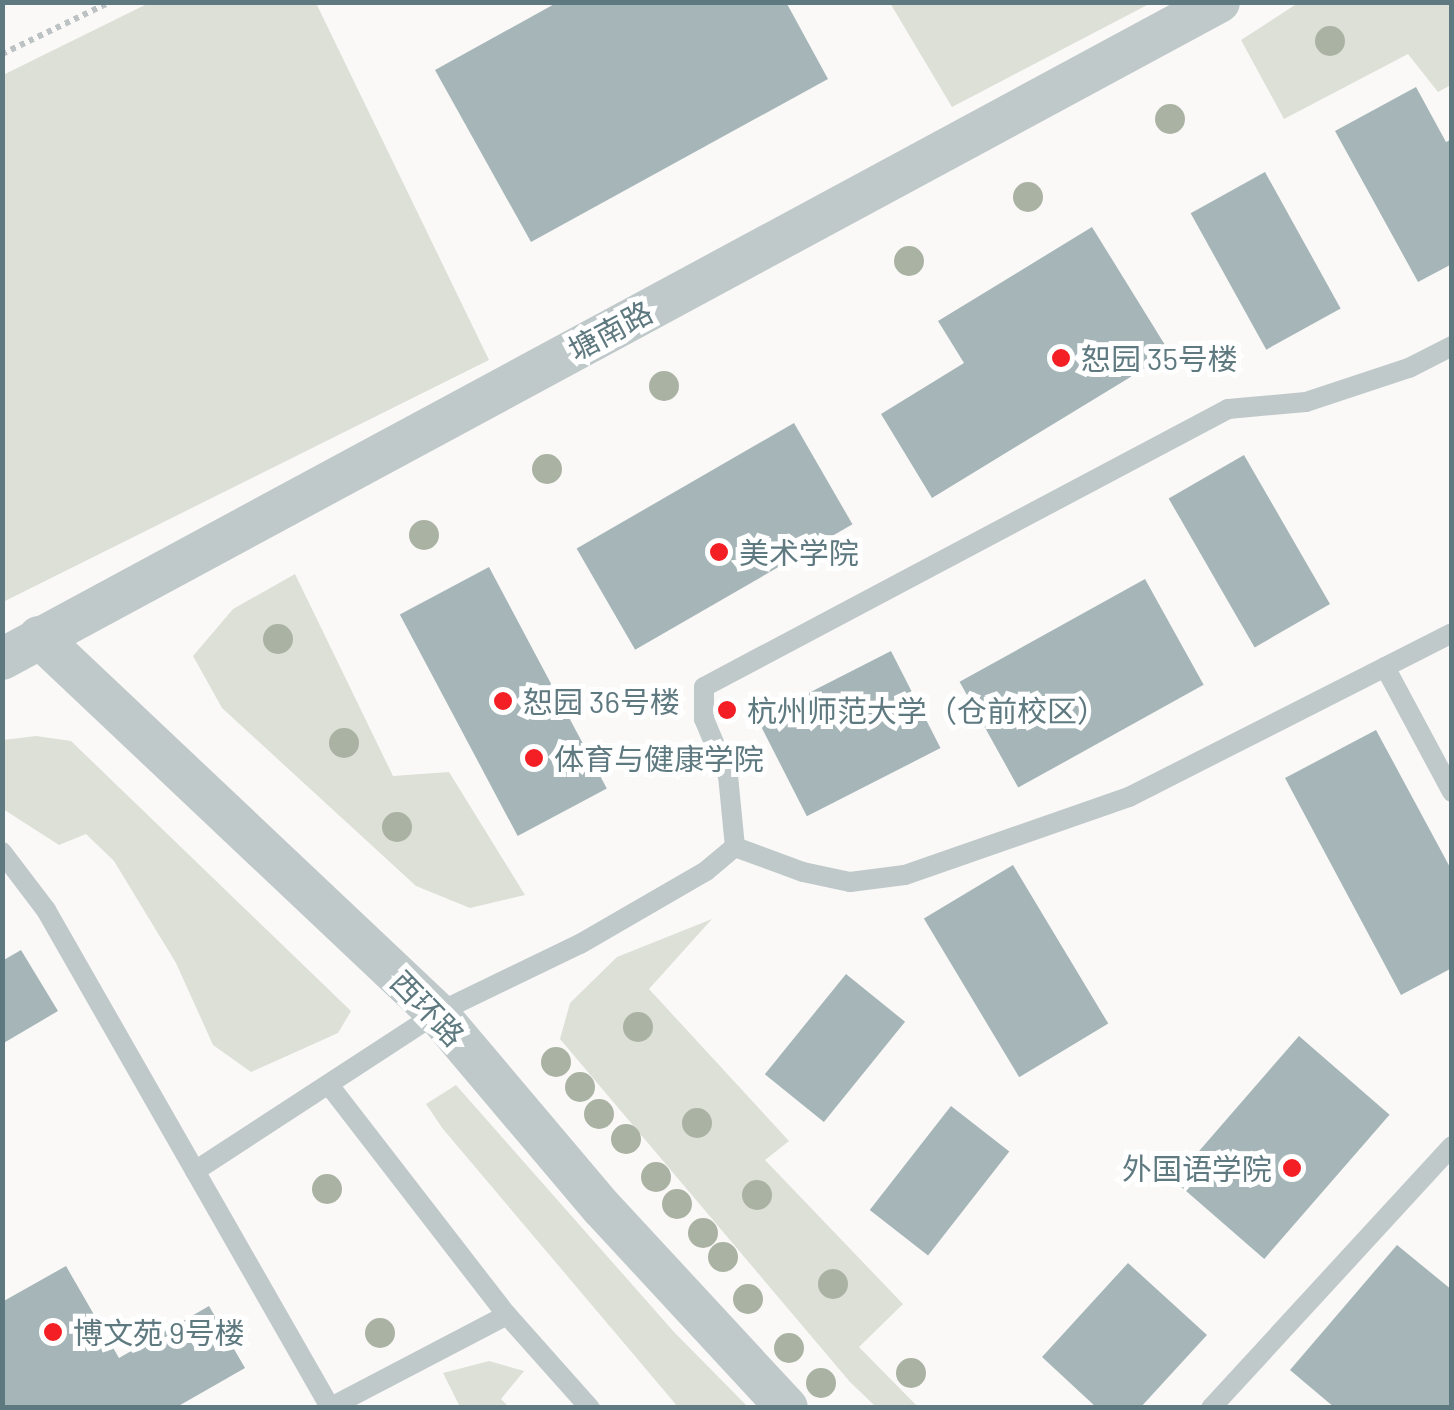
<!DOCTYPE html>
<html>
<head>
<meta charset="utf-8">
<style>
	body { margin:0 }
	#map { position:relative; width:1454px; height:1410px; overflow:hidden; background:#faf9f8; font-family:Barlow,"Noto Sans SC",sans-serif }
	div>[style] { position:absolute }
	.green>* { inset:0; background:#dce0d6 }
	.building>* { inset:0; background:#a6b6b8; transform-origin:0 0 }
	.path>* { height:6px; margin-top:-3px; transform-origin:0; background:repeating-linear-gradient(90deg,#bdc2c4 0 5px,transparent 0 10px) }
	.service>* { height:20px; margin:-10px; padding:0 10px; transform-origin:10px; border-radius:10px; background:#c0c9ca }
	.minor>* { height:42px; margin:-21px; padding:0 21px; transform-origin:21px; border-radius:21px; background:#c0c9ca }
	.trees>* { width:30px; height:30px; margin:-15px; border-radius:50%; background:#aab2a3 }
	.dots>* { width:28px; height:28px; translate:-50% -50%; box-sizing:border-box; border:5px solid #fff; border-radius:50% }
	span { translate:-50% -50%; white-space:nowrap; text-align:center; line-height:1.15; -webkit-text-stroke:10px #fff; paint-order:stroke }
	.street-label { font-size:30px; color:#5e797f }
	.poi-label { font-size:30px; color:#5e797f }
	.left { translate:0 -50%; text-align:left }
	.right { translate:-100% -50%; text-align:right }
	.frame { position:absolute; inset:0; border:5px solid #5e797f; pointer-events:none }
</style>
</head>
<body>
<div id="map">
	<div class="green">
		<i style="clip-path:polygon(149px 3px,316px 3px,489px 360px,3px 602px,3px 75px)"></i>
		<i style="clip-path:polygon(890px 3px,1151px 3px,952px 107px)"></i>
		<i style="clip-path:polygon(1298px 3px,1451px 3px,1451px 85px,1438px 92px,1408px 54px,1284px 119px,1241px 40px)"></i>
		<i style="clip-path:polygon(295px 574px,393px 776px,449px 772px,525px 895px,470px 908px,416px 886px,222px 708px,193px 656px,233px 609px)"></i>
		<i style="clip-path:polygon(36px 736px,71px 741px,351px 1011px,338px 1033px,251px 1072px,213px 1045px,176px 963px,114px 861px,86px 834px,59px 845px,3px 809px,3px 740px)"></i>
		<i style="clip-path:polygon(712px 919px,649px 989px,789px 1141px,765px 1160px,903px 1304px,859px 1347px,918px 1407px,876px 1407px,850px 1382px,560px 1039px,570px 1003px,617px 957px)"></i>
		<i style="clip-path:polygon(456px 1085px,674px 1332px,748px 1407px,678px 1407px,443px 1129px,426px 1104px)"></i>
		<i style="clip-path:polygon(489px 1361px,524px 1371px,501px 1399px,509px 1407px,460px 1407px,443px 1373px)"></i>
	</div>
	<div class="building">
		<i style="clip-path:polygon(558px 2px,786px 2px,828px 79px,531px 242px,435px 70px)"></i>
		<i style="clip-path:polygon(1416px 87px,1446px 142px,1452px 139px,1452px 264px,1418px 282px,1335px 131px)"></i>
		<i style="left:1265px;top:172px;width:156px;height:85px;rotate:61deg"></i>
		<i style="clip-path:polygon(1092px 227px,1170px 353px,932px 498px,881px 414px,964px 363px,938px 321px)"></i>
		<i style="left:794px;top:423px;width:117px;height:251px;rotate:60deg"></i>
		<i style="left:1244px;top:455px;width:172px;height:87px;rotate:60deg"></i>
		<i style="left:489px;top:567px;width:251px;height:101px;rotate:62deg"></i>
		<i style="left:1145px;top:579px;width:121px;height:212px;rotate:61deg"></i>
		<i style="left:891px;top:651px;width:109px;height:150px;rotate:63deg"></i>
		<i style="clip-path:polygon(1376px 730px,1452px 871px,1452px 968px,1401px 995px,1285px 778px)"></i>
		<i style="left:1013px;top:865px;width:185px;height:104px;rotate:59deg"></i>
		<i style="clip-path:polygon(21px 950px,58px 1011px,2px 1044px,2px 961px)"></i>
		<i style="left:846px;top:974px;width:76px;height:129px;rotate:39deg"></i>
		<i style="left:1299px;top:1036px;width:120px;height:191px;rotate:41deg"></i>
		<i style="left:951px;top:1106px;width:74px;height:132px;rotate:38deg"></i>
		<i style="clip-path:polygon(1397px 1245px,1452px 1290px,1452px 1408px,1335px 1408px,1290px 1370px)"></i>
		<i style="clip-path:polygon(1128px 1263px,1207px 1335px,1140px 1408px,1097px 1408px,1042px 1357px)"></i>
		<i style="clip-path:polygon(66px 1266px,119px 1358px,209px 1306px,245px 1368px,175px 1408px,2px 1408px,2px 1302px)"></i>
	</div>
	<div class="path">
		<i style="left:2px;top:54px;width:120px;rotate:-25.7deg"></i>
	</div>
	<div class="service">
		<i style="left:1385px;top:667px;width:142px;rotate:61.8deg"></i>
		<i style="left:735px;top:847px;width:72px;rotate:20.2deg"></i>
		<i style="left:803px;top:872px;width:48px;rotate:12deg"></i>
		<i style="left:850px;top:882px;width:55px;rotate:-7.3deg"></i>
		<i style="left:905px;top:875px;width:237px;rotate:-19.2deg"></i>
		<i style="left:1129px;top:797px;width:362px;rotate:-26.9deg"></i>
		<i style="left:2px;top:852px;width:73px;rotate:52.8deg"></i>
		<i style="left:46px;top:910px;width:572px;rotate:60.26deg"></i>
		<i style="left:329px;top:1085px;width:291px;rotate:52.3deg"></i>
		<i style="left:507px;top:1315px;width:125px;rotate:48.3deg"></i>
		<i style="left:195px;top:1171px;width:289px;rotate:-33.1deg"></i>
		<i style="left:437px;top:1013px;width:159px;rotate:-25.8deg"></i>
		<i style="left:580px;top:944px;width:146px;rotate:-30.1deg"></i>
		<i style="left:706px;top:871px;width:38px;rotate:-40deg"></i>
		<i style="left:735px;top:847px;width:71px;rotate:-95.6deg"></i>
		<i style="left:728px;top:776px;width:62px;rotate:-112.8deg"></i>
		<i style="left:704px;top:719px;width:32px;rotate:-90deg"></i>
		<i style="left:704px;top:687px;width:593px;rotate:-27.95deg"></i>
		<i style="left:1228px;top:409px;width:78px;rotate:-5.1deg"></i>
		<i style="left:1306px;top:402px;width:108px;rotate:-18.3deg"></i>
		<i style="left:1409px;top:368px;width:48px;rotate:-27.1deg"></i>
		<i style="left:329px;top:1408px;width:201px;rotate:-27.6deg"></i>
		<i style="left:1211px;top:1408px;width:356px;rotate:-47.4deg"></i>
	</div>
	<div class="minor">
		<i style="left:39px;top:637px;width:548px;rotate:43.37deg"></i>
		<i style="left:437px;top:1013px;width:255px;rotate:49.8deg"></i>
		<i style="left:602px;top:1208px;width:272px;rotate:47.2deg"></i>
		<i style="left:2px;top:659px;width:1383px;rotate:-28.36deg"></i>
	</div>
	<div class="trees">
		<i style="left:1330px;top:41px"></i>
		<i style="left:1170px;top:119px"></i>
		<i style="left:1028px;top:197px"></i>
		<i style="left:909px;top:261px"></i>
		<i style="left:664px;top:386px"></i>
		<i style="left:547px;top:469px"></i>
		<i style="left:424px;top:535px"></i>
		<i style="left:278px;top:639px"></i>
		<i style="left:344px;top:743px"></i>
		<i style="left:397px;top:827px"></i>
		<i style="left:638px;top:1027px"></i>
		<i style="left:556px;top:1062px"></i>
		<i style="left:580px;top:1087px"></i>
		<i style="left:599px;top:1114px"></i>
		<i style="left:697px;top:1123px"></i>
		<i style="left:626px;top:1139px"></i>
		<i style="left:656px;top:1177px"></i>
		<i style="left:327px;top:1189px"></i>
		<i style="left:757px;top:1195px"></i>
		<i style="left:677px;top:1204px"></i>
		<i style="left:703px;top:1233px"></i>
		<i style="left:723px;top:1257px"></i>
		<i style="left:833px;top:1284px"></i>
		<i style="left:748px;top:1299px"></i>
		<i style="left:380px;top:1333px"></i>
		<i style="left:789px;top:1348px"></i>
		<i style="left:911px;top:1373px"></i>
		<i style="left:821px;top:1383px"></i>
	</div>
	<div class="dots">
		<i style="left:1061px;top:358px;background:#f31f25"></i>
		<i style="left:719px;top:552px;background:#f31f25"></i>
		<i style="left:503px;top:701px;background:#f31f25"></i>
		<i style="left:727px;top:710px;background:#f31f25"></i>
		<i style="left:534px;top:758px;background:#f31f25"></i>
		<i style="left:1292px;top:1168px;background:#f31f25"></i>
		<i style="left:53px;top:1332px;background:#f31f25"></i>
	</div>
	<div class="street-label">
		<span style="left:610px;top:330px;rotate:-28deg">塘南路</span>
		<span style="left:428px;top:1008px;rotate:46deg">西环路</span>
	</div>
	<div class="poi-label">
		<span class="left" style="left:1081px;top:358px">恕园 35号楼</span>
		<span class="left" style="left:739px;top:552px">美术学院</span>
		<span class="left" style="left:523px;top:701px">恕园 36号楼</span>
		<span class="left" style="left:747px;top:710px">杭州师范大学（仓前校区）</span>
		<span class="left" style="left:554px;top:758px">体育与健康学院</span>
		<span class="right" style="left:1272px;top:1168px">外国语学院</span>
		<span class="left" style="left:73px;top:1332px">博文苑 9号楼</span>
	</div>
	<div class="frame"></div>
</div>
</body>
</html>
